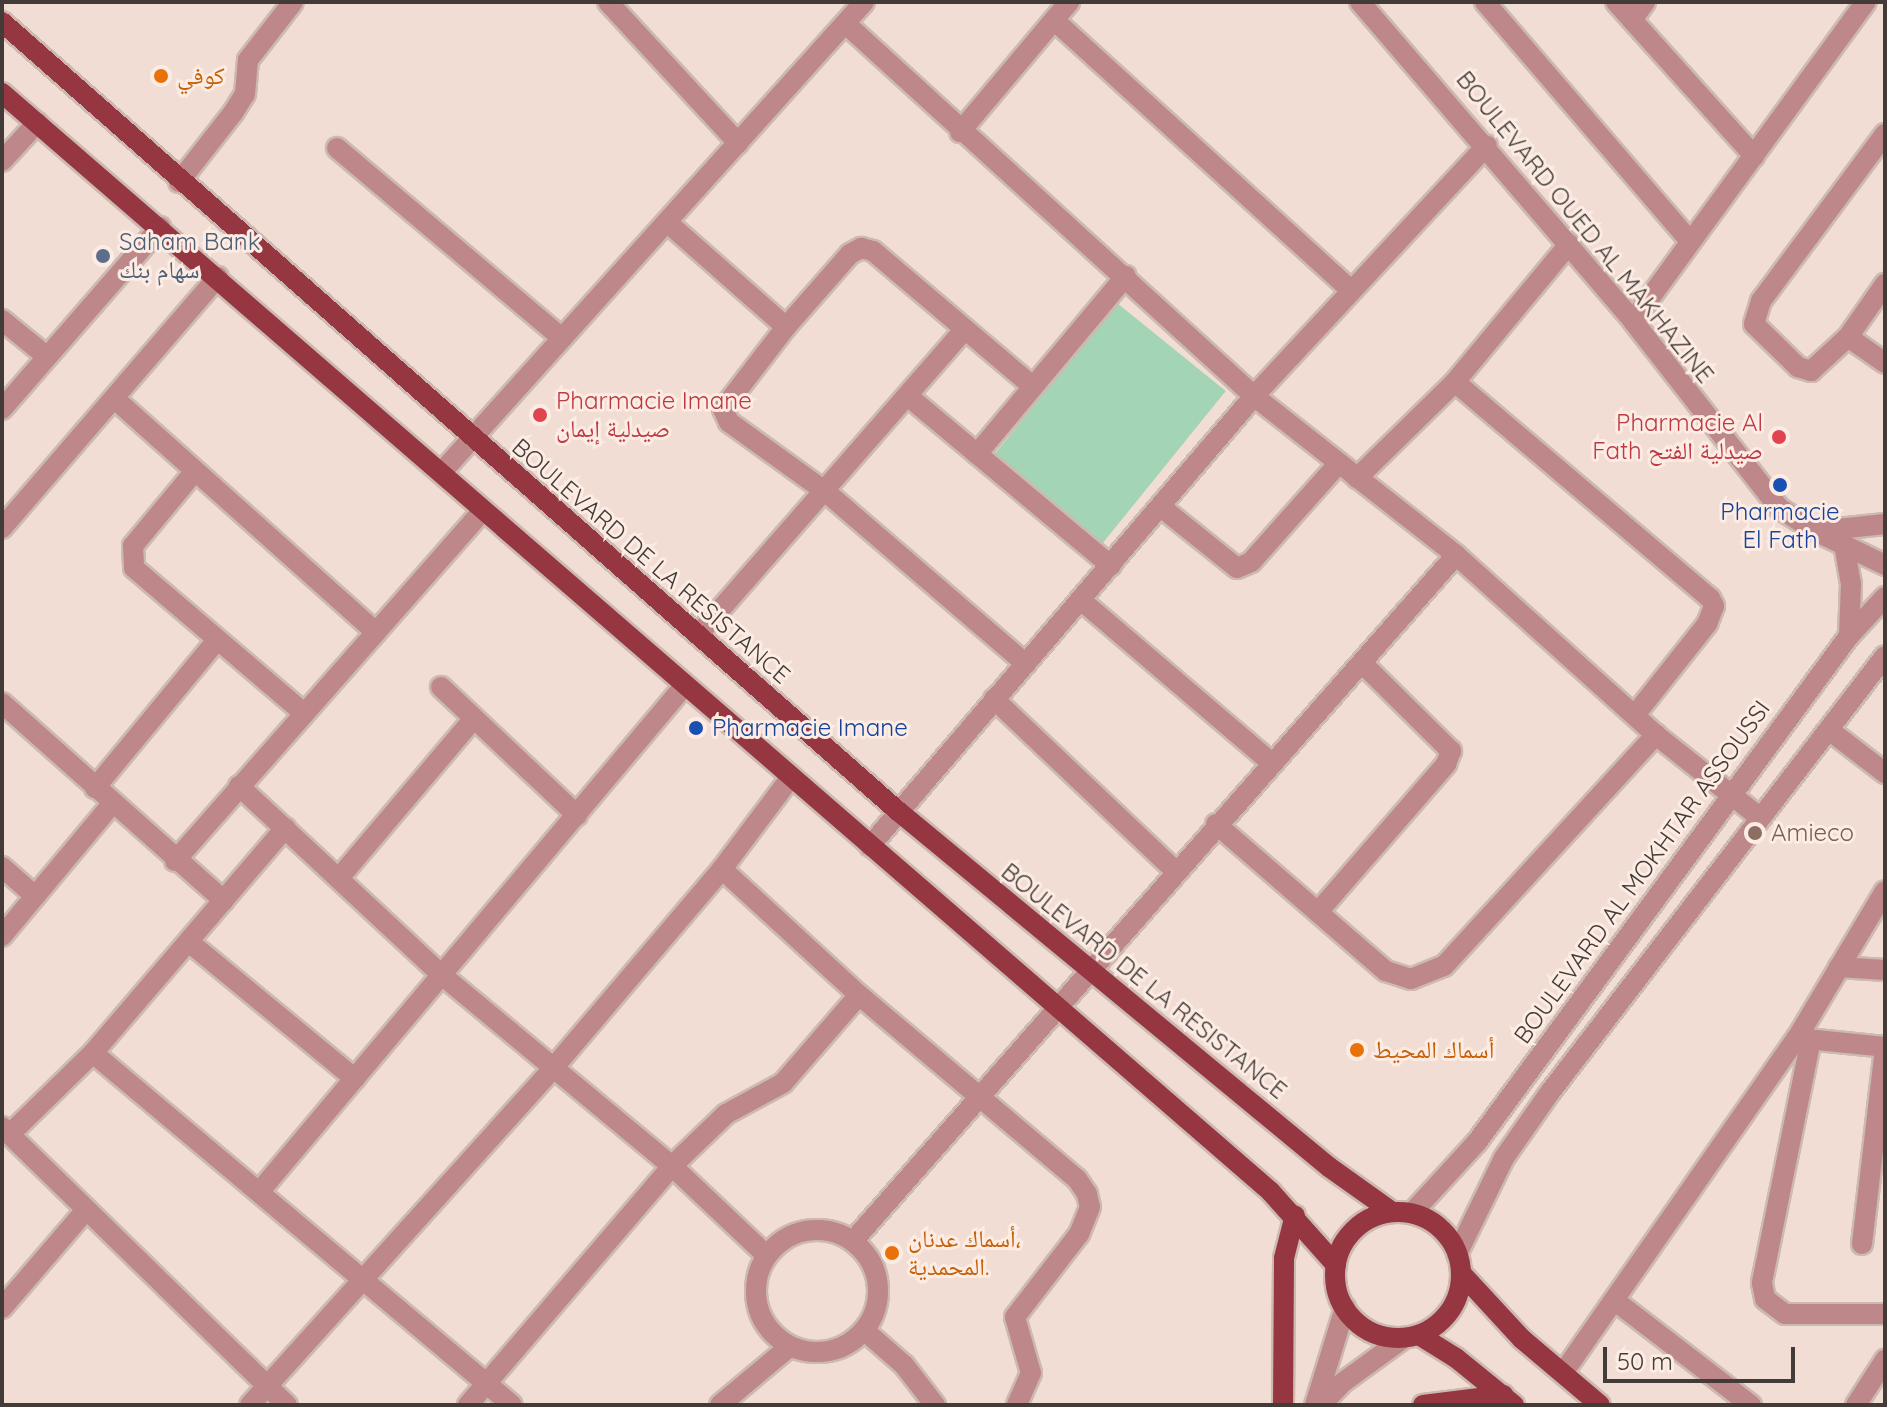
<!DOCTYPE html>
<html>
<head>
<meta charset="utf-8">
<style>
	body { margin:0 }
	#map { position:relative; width:1887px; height:1407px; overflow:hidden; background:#f2ddd4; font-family:Quicksand,"Noto Naskh Arabic",sans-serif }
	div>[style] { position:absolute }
	.green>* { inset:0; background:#a4d4b6; transform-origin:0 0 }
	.roads { filter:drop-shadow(2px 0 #ccb9b1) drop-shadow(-2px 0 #ccb9b1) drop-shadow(0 2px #ccb9b1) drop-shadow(0 -2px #ccb9b1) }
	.minor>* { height:20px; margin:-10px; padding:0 10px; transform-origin:10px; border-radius:10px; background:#be8789 }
	.minor>.ring { margin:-10px; padding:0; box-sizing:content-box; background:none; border:20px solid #be8789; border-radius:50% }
	.major>* { height:20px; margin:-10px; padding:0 10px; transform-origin:10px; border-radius:10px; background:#953641 }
	.major>.ring { margin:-10px; padding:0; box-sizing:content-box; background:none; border:20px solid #953641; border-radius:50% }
	.dots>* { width:22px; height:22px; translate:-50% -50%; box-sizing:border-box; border:4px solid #fcece4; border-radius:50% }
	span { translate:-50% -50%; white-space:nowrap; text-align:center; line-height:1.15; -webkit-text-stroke:6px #fcece4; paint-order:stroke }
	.food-label { font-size:24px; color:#c56008 }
	.left { translate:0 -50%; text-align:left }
	.street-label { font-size:24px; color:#433b37 }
	.service-label { font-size:24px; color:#4e5e75 }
	.health-label { font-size:24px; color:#be3a42 }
	.right { translate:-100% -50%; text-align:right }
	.transit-label { font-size:24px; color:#164399 }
	.education-label { font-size:24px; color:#785e54 }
	.frame { position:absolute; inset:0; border:4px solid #433b37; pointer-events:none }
	.scale { position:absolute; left:1603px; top:1347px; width:192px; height:36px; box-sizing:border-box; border:4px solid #433b37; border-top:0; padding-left:10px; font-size:24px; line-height:28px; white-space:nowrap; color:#433b37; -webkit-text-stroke:6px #fcece4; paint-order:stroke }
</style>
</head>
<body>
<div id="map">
	<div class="green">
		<i style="left:1117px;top:303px;width:140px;height:196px;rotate:39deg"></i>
	</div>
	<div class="roads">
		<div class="minor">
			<i style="left:608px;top:2px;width:192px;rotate:47.3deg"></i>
			<i style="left:1360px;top:2px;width:420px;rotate:49.4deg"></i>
			<i style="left:1633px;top:321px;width:237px;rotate:52deg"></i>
			<i style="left:1779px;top:508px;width:43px;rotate:32.6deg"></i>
			<i style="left:1815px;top:531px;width:78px;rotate:25.9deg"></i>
			<i style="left:1485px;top:2px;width:312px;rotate:49.4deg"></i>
			<i style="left:1616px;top:2px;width:207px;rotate:48.1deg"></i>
			<i style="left:1054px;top:20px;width:401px;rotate:42.3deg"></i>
			<i style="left:1632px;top:20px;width:22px;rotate:-54deg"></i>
			<i style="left:846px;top:24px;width:552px;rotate:42.36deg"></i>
			<i style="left:1254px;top:396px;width:257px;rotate:38.2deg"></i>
			<i style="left:1456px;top:555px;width:269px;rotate:42deg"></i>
			<i style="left:1656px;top:735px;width:130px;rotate:38.5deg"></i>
			<i style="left:960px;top:132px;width:170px;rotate:-50deg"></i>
			<i style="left:1885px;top:134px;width:208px;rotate:126.6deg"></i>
			<i style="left:1761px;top:301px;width:24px;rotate:107deg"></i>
			<i style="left:1754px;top:324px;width:62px;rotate:44.3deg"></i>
			<i style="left:1798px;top:367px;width:14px;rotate:17deg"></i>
			<i style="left:1811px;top:371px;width:50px;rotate:-42.6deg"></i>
			<i style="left:1848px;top:337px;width:65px;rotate:-55.1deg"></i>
			<i style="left:337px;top:148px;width:293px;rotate:40.2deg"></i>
			<i style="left:2px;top:161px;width:52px;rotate:-47.4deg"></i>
			<i style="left:179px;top:182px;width:88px;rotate:-52deg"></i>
			<i style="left:233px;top:113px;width:22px;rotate:-58deg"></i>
			<i style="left:245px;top:94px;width:34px;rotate:-85deg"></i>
			<i style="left:248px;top:60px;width:73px;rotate:-52.2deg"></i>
			<i style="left:668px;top:223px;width:157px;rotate:41.4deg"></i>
			<i style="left:2px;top:320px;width:55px;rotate:39.1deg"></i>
			<i style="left:1633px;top:321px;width:395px;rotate:-53.9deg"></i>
			<i style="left:1848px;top:337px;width:45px;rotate:35.1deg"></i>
			<i style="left:1455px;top:382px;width:334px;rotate:40.3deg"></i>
			<i style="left:1710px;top:598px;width:9px;rotate:63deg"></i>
			<i style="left:1714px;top:606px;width:19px;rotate:111deg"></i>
			<i style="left:1707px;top:624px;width:116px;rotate:128.4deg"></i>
			<i style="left:909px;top:397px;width:263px;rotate:39.9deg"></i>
			<i style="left:115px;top:399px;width:350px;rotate:41.8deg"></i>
			<i style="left:2px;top:409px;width:241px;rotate:-49deg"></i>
			<i style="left:977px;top:454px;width:232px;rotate:-50.1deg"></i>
			<i style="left:195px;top:471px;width:97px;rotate:129.6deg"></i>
			<i style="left:133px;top:546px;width:22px;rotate:87deg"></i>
			<i style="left:134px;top:568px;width:223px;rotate:40.5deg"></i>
			<i style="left:441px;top:473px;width:633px;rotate:-48.07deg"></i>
			<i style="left:1357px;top:478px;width:137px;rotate:-44.4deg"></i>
			<i style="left:1455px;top:382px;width:179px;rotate:-50.4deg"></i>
			<i style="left:1161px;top:507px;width:97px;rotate:38.8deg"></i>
			<i style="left:1237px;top:568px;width:15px;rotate:-23deg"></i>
			<i style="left:1251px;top:562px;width:130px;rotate:-48.4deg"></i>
			<i style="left:2px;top:528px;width:331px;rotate:-49.3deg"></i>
			<i style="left:1819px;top:531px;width:66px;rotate:-6.1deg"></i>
			<i style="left:1844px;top:544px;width:41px;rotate:80.1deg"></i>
			<i style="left:1851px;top:584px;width:52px;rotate:92.2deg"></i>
			<i style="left:1082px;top:601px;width:250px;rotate:40.5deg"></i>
			<i style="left:698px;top:635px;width:406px;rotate:-48.9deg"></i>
			<i style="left:1026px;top:664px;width:264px;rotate:-139.3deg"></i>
			<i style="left:826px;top:492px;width:120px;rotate:-144.2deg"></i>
			<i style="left:729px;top:422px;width:14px;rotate:-115deg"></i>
			<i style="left:723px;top:409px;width:103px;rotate:-52.5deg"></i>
			<i style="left:786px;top:327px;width:97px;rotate:-48.8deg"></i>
			<i style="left:850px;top:254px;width:13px;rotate:-29deg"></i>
			<i style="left:861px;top:248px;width:12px;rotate:14deg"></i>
			<i style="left:873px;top:251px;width:207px;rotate:40.3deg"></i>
			<i style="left:441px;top:687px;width:187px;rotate:43.3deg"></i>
			<i style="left:994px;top:699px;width:250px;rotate:43.5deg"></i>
			<i style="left:2px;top:703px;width:297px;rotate:41.7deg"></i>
			<i style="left:1829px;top:730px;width:71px;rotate:37.5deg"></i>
			<i style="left:239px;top:786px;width:279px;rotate:43deg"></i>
			<i style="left:443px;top:976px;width:298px;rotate:39.7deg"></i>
			<i style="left:672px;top:1166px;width:129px;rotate:43.4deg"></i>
			<i style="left:95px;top:788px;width:192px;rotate:-50.5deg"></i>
			<i style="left:1216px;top:824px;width:225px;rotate:40.9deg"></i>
			<i style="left:1386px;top:971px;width:26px;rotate:18deg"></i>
			<i style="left:1411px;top:979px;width:35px;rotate:-22deg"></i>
			<i style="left:1444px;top:966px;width:314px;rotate:-47.5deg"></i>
			<i style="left:870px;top:846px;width:592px;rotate:-49.52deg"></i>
			<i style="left:1254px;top:396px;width:342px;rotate:-47.1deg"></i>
			<i style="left:175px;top:861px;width:466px;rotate:-48.7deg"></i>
			<i style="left:2px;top:867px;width:44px;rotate:41.3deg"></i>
			<i style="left:339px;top:878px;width:209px;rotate:-49.8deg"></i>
			<i style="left:1318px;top:912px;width:196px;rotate:-49.1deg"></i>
			<i style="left:1446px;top:764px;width:14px;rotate:-69deg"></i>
			<i style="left:1451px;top:751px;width:125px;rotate:-135.3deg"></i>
			<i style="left:2px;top:936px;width:172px;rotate:-50.2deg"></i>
			<i style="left:189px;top:942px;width:215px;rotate:39.5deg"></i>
			<i style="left:1839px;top:967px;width:46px;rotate:3.7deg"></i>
			<i style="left:859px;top:995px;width:285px;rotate:40.2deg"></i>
			<i style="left:1077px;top:1179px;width:18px;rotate:56deg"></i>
			<i style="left:1087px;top:1194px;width:13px;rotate:77deg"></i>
			<i style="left:1090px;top:1207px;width:29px;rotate:112deg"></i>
			<i style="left:1079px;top:1234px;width:105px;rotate:127.6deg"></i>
			<i style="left:1015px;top:1317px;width:58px;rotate:74.1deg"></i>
			<i style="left:1031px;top:1373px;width:35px;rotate:114deg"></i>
			<i style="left:1797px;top:1038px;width:88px;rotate:5.8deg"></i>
			<i style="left:1811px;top:1039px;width:249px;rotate:101.4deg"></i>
			<i style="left:1762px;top:1283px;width:16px;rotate:79deg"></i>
			<i style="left:1765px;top:1299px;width:25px;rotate:37deg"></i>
			<i style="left:1785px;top:1314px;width:100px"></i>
			<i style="left:93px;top:1053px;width:547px;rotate:40.03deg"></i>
			<i style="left:2px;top:1127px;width:398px;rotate:44.3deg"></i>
			<i style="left:11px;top:1133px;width:115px;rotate:-44.3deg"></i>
			<i style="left:93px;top:1053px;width:296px;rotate:-49.5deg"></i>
			<i style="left:260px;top:1191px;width:659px;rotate:-49.98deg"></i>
			<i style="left:1412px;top:1213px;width:96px;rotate:-47.5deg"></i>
			<i style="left:1477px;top:1142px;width:628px;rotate:-53.68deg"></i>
			<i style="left:1849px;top:636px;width:53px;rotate:-47.3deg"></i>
			<i class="ring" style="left:756px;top:1230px;width:102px;height:102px"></i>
			<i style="left:853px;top:1241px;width:913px;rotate:-48.68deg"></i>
			<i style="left:1862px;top:1244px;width:198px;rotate:-83.3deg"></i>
			<i style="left:1457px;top:1254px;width:107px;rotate:-63.9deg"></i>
			<i style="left:1504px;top:1158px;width:82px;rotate:-55deg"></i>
			<i style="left:1551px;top:1091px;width:548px;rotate:-52.48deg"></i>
			<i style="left:1614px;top:1300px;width:173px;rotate:37.5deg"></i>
			<i style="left:2px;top:1308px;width:128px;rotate:-49.4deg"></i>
			<i style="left:865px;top:1331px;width:52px;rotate:41.1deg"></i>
			<i style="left:904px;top:1365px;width:51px;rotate:52.2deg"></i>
			<i style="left:1563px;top:1373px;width:409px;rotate:-55.1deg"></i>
			<i style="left:1797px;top:1038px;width:171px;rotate:-59.1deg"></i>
			<i style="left:250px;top:1405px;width:456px;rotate:-48deg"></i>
			<i style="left:555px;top:1066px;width:258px;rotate:-49.7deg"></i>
			<i style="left:722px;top:869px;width:115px;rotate:-53.1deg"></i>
			<i style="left:468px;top:1405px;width:314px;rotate:-49.5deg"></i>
			<i style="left:672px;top:1166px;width:75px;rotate:-43.9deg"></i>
			<i style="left:726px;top:1114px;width:65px;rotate:-28.5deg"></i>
			<i style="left:783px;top:1083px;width:116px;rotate:-49.2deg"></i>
			<i style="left:859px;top:995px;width:186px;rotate:-137.4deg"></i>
			<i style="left:720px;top:1405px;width:90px;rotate:-40deg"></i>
			<i style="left:1315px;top:1405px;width:102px;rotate:-72.8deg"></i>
			<i style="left:1321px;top:1405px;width:30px;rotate:-46deg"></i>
			<i style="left:1342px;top:1383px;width:77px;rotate:-36deg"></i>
			<i style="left:1856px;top:1405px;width:54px;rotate:-57.2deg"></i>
		</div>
		<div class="major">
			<i style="left:2px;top:22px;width:1194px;rotate:41.37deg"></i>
			<i style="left:898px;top:811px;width:559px;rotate:39.56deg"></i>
			<i style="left:1329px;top:1167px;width:77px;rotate:35.5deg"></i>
			<i style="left:2px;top:93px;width:1677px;rotate:40.89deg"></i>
			<i style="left:1270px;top:1191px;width:99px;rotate:48.3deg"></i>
			<i class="ring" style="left:1335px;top:1212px;width:106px;height:106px"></i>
			<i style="left:1461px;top:1273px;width:90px;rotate:47.3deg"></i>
			<i style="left:1522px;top:1339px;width:102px;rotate:40.2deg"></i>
			<i style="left:1419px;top:1335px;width:44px;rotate:31.9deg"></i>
			<i style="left:1456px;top:1358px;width:75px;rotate:39deg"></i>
			<i style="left:1283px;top:1405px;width:147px;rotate:-89.6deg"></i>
			<i style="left:1284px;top:1258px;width:44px;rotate:-75.7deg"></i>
			<i style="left:1423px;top:1405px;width:81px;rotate:-7.1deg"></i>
		</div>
	</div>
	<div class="dots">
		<i style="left:161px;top:76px;background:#e8710a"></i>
		<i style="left:103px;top:256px;background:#5c6f8a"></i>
		<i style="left:540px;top:415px;background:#e0444e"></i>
		<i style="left:1779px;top:437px;background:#e0444e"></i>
		<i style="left:1780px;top:485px;background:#1a4fb4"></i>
		<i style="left:696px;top:728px;background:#1a4fb4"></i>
		<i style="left:1755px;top:833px;background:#8d6e63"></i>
		<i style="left:1357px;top:1050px;background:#e8710a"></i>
		<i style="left:892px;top:1253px;background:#e8710a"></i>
	</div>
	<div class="food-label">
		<span class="left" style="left:177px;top:76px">كوفي</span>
		<span class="left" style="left:1373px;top:1050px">أسماك المحيط</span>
		<span class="left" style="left:908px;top:1253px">أسماك عدنان،<br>المحمدية.</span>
	</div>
	<div class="street-label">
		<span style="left:1585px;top:227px;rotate:51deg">BOULEVARD OUED AL MAKHAZINE</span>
		<span style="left:651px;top:561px;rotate:41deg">BOULEVARD DE LA RESISTANCE</span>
		<span style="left:1642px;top:872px;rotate:-54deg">BOULEVARD AL MOKHTAR ASSOUSSI</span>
		<span style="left:1144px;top:981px;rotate:39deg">BOULEVARD DE LA RESISTANCE</span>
	</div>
	<div class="service-label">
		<span class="left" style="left:119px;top:256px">Saham Bank<br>سهام بنك</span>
	</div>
	<div class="health-label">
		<span class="left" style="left:556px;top:415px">Pharmacie Imane<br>صيدلية إيمان</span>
		<span class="right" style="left:1763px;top:437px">Pharmacie Al<br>Fath صيدلية الفتح</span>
	</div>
	<div class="transit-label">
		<span style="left:1780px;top:526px">Pharmacie<br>El Fath</span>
		<span class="left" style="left:712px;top:728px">Pharmacie Imane</span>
	</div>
	<div class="education-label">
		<span class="left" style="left:1771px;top:833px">Amieco</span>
	</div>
	<div class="frame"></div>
	<div class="scale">50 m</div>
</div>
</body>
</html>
